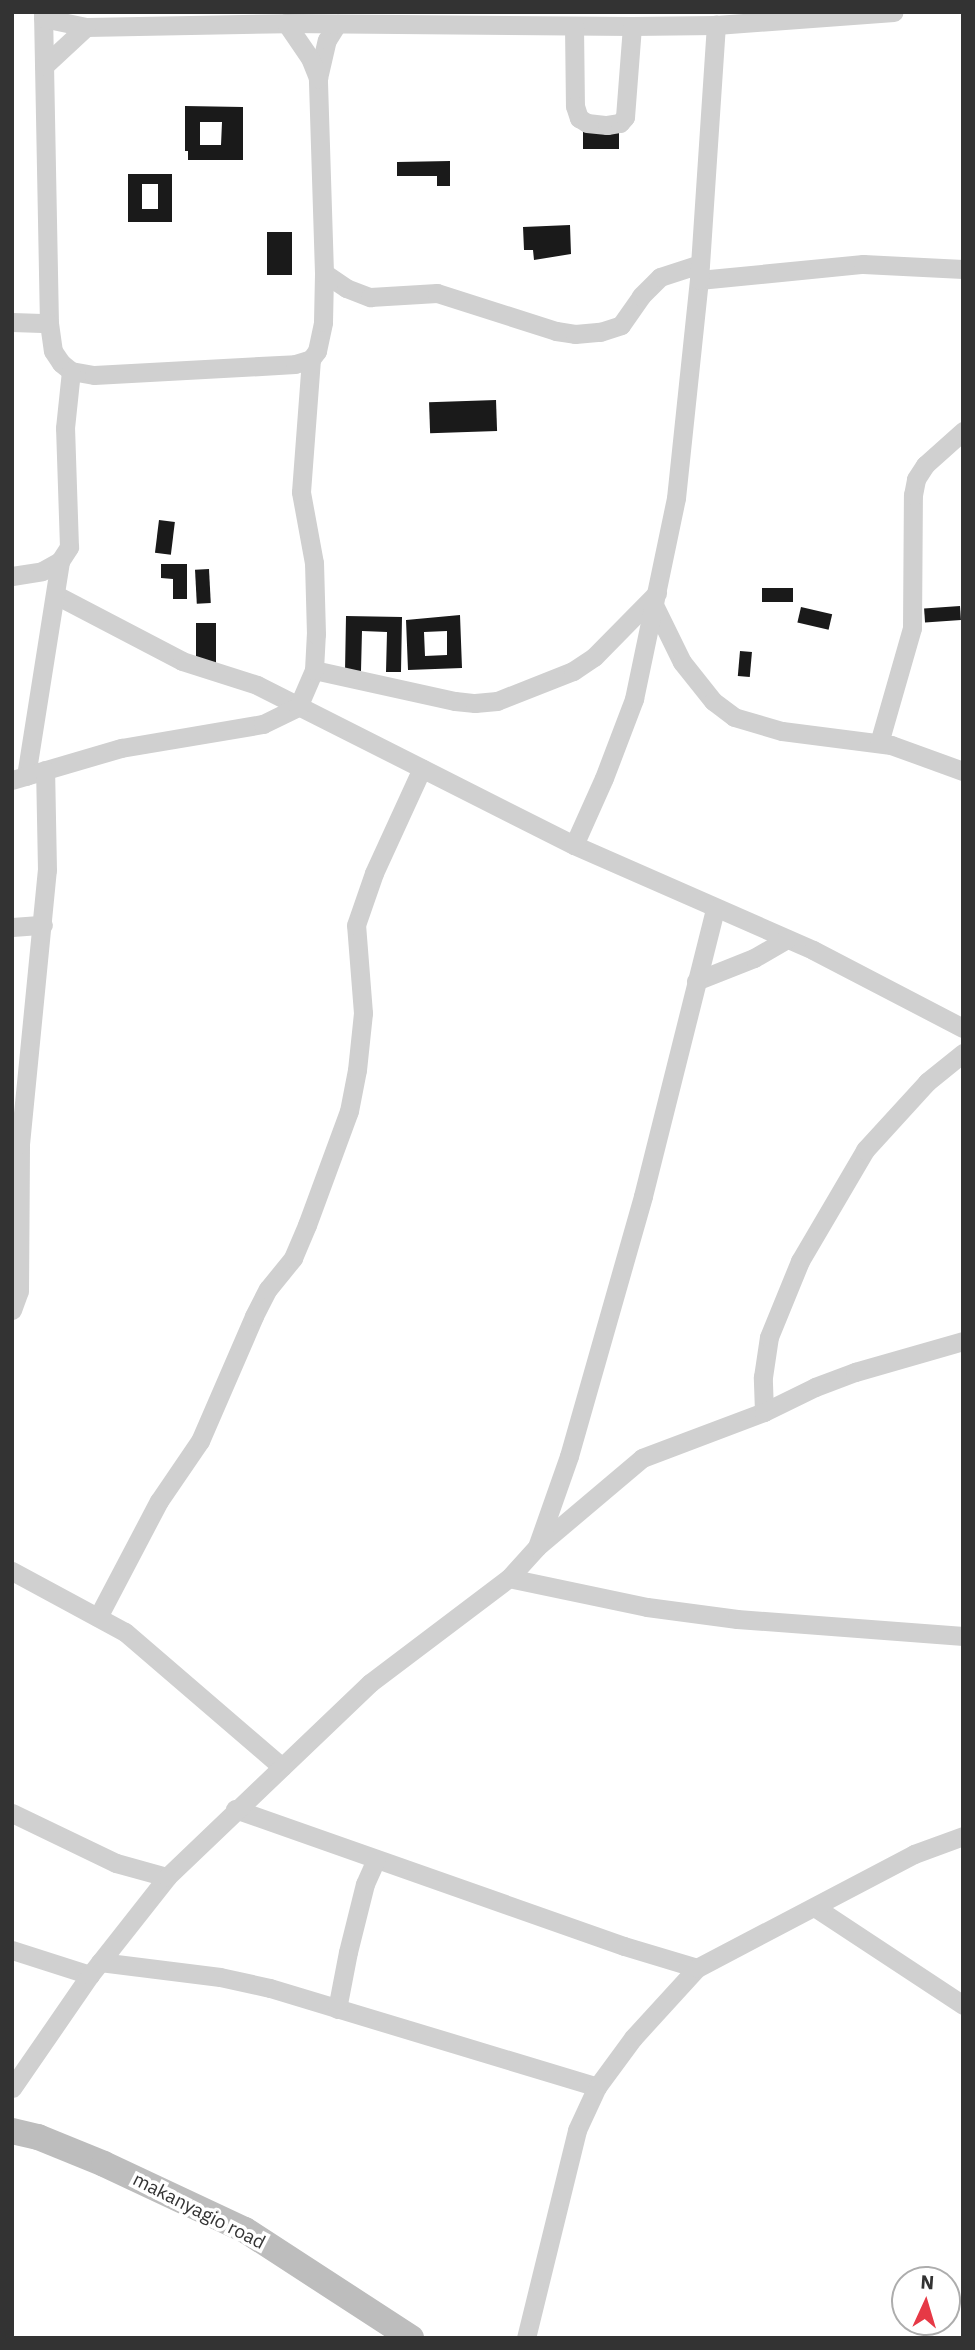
<!DOCTYPE html>
<html>
<head>
<meta charset="utf-8">
<style>
	body { margin:0 }
	#map { position:relative; width:975px; height:2350px; overflow:hidden; background:#fff; font-family:"IBM Plex Sans",sans-serif }
	div>[style] { position:absolute }
	.building>* { inset:0; background:#1a1a1a; transform-origin:0 0 }
	.street>* { height:19px; margin:-9.5px; padding:0 9.5px; transform-origin:9.5px; border-radius:9.5px; background:#d0d0d0 }
	.secondary>* { height:26px; margin:-13px; padding:0 13px; transform-origin:13px; border-radius:13px; background:#bdbdbd }
	span { translate:-50% -50%; white-space:nowrap; text-align:center; line-height:1.15; -webkit-text-stroke:7px #fff; paint-order:stroke }
	.street-label { font-size:19px; color:#333 }
	.frame { position:absolute; inset:0; border:14px solid #333; pointer-events:none }
	.north { position:absolute; left:891px; top:2266px; width:70px; height:70px; box-sizing:border-box; background:#fff; border:2px solid #adadad; border-radius:50%; rotate:4deg; font-size:19px; font-weight:700; line-height:28px; text-align:center; color:#333 }
	.north::after { content:''; display:block; margin:auto; width:24px; height:32px; background:#e63946; clip-path:polygon(50% 0,100% 100%,50% 72%,0 100%) }
</style>
</head>
<body>
<div id="map">
	<div class="building">
		<i style="clip-path:polygon(evenodd,185px 106px,243px 107px,243px 160px,188px 160px,188px 151px,185px 151px,185px 106px,200px 122px,222px 122px,221px 145px,200px 145px,200px 122px)"></i>
		<i style="left:583px;top:132px;width:36px;height:17px"></i>
		<i style="clip-path:polygon(450px 161px,450px 186px,437px 186px,437px 176px,397px 176px,397px 162px)"></i>
		<i style="clip-path:polygon(evenodd,128px 174px,172px 174px,172px 222px,128px 222px,128px 174px,142px 184px,158px 184px,158px 209px,142px 209px,142px 184px)"></i>
		<i style="clip-path:polygon(570px 225px,571px 254px,534px 260px,533px 250px,524px 250px,523px 227px)"></i>
		<i style="left:267px;top:232px;width:25px;height:43px"></i>
		<i style="left:496px;top:400px;width:31px;height:67px;rotate:88deg"></i>
		<i style="left:159px;top:520px;width:16px;height:33px;rotate:7deg"></i>
		<i style="clip-path:polygon(161px 564px,187px 564px,187px 599px,173px 599px,173px 579px,161px 578px)"></i>
		<i style="left:209px;top:569px;width:34px;height:14px;rotate:87deg"></i>
		<i style="left:762px;top:588px;width:31px;height:14px"></i>
		<i style="left:960px;top:606px;width:14px;height:36px;rotate:86deg"></i>
		<i style="left:801px;top:607px;width:32px;height:16px;rotate:13deg"></i>
		<i style="clip-path:polygon(evenodd,460px 615px,462px 668px,408px 670px,406px 620px,460px 615px,447px 631px,447px 655px,425px 656px,424px 632px,447px 631px)"></i>
		<i style="clip-path:polygon(346px 616px,402px 617px,401px 672px,386px 672px,387px 632px,362px 631px,361px 671px,345px 671px)"></i>
		<i style="left:196px;top:623px;width:20px;height:40px"></i>
		<i style="left:740px;top:651px;width:12px;height:25px;rotate:5deg"></i>
	</div>
	<div class="street">
		<i style="left:43px;top:12px;width:311px;rotate:88.9deg"></i>
		<i style="left:49px;top:323px;width:28px;rotate:82deg"></i>
		<i style="left:53px;top:351px;width:14px;rotate:56deg"></i>
		<i style="left:61px;top:363px;width:13px;rotate:39deg"></i>
		<i style="left:71px;top:371px;width:23px;rotate:10deg"></i>
		<i style="left:94px;top:375px;width:201px;rotate:-3.1deg"></i>
		<i style="left:295px;top:364px;width:17px;rotate:-17deg"></i>
		<i style="left:311px;top:359px;width:10px;rotate:-53deg"></i>
		<i style="left:317px;top:351px;width:30px;rotate:-78deg"></i>
		<i style="left:323px;top:322px;width:49px;rotate:-88.8deg"></i>
		<i style="left:324px;top:273px;width:195px;rotate:-91.8deg"></i>
		<i style="left:318px;top:78px;width:39px;rotate:-77deg"></i>
		<i style="left:327px;top:40px;width:19px;rotate:-58deg"></i>
		<i style="left:43px;top:18px;width:44px;rotate:11.8deg"></i>
		<i style="left:86px;top:27px;width:200px;rotate:-1.1deg"></i>
		<i style="left:286px;top:23px;width:346px;rotate:0.5deg"></i>
		<i style="left:632px;top:26px;width:84px;rotate:-0.7deg"></i>
		<i style="left:716px;top:25px;width:178px;rotate:-4.2deg"></i>
		<i style="left:286px;top:23px;width:42px;rotate:55.6deg"></i>
		<i style="left:310px;top:58px;width:22px;rotate:68deg"></i>
		<i style="left:574px;top:26px;width:80px;rotate:89.3deg"></i>
		<i style="left:575px;top:106px;width:13px;rotate:72deg"></i>
		<i style="left:579px;top:118px;width:9px;rotate:32deg"></i>
		<i style="left:587px;top:123px;width:20px;rotate:6deg"></i>
		<i style="left:607px;top:125px;width:13px;rotate:-9deg"></i>
		<i style="left:620px;top:123px;width:8px;rotate:-50deg"></i>
		<i style="left:625px;top:117px;width:91px;rotate:-85.6deg"></i>
		<i style="left:44px;top:66px;width:57px;rotate:-42.9deg"></i>
		<i style="left:324px;top:273px;width:27px;rotate:34deg"></i>
		<i style="left:346px;top:288px;width:26px;rotate:21deg"></i>
		<i style="left:370px;top:297px;width:67px;rotate:-3.4deg"></i>
		<i style="left:437px;top:293px;width:125px;rotate:17.7deg"></i>
		<i style="left:556px;top:331px;width:19px;rotate:9deg"></i>
		<i style="left:575px;top:334px;width:25px;rotate:-5deg"></i>
		<i style="left:600px;top:332px;width:22px;rotate:-18deg"></i>
		<i style="left:621px;top:325px;width:35px;rotate:-55deg"></i>
		<i style="left:641px;top:296px;width:27px;rotate:-45deg"></i>
		<i style="left:660px;top:277px;width:42px;rotate:-18deg"></i>
		<i style="left:699px;top:280px;width:165px;rotate:-5.6deg"></i>
		<i style="left:863px;top:264px;width:100px;rotate:2.9deg"></i>
		<i style="left:12px;top:322px;width:37px;rotate:2deg"></i>
		<i style="left:12px;top:576px;width:30px;rotate:-9deg"></i>
		<i style="left:42px;top:571px;width:21px;rotate:-29deg"></i>
		<i style="left:60px;top:561px;width:17px;rotate:-57deg"></i>
		<i style="left:69px;top:547px;width:119px;rotate:-91.9deg"></i>
		<i style="left:65px;top:428px;width:57px;rotate:-84deg"></i>
		<i style="left:56px;top:595px;width:142px;rotate:27.6deg"></i>
		<i style="left:182px;top:661px;width:79px;rotate:17.7deg"></i>
		<i style="left:257px;top:685px;width:355px;rotate:26.8deg"></i>
		<i style="left:574px;top:845px;width:261px;rotate:23.7deg"></i>
		<i style="left:813px;top:950px;width:169px;rotate:27.5deg"></i>
		<i style="left:655px;top:607px;width:61px;rotate:63.9deg"></i>
		<i style="left:682px;top:662px;width:50px;rotate:51.5deg"></i>
		<i style="left:713px;top:701px;width:26px;rotate:37deg"></i>
		<i style="left:734px;top:717px;width:50px;rotate:16.3deg"></i>
		<i style="left:782px;top:731px;width:110px;rotate:7.3deg"></i>
		<i style="left:891px;top:745px;width:77px;rotate:19.9deg"></i>
		<i style="left:314px;top:670px;width:144px;rotate:12.4deg"></i>
		<i style="left:455px;top:701px;width:20px;rotate:6deg"></i>
		<i style="left:475px;top:703px;width:22px;rotate:-5deg"></i>
		<i style="left:497px;top:701px;width:82px;rotate:-21.5deg"></i>
		<i style="left:573px;top:671px;width:25px;rotate:-34deg"></i>
		<i style="left:594px;top:657px;width:90px;rotate:-45.5deg"></i>
		<i style="left:879px;top:743px;width:120px;rotate:-74deg"></i>
		<i style="left:912px;top:628px;width:133px;rotate:-89.6deg"></i>
		<i style="left:913px;top:495px;width:16px;rotate:-79deg"></i>
		<i style="left:916px;top:479px;width:17px;rotate:-57deg"></i>
		<i style="left:925px;top:465px;width:51px;rotate:-41.8deg"></i>
		<i style="left:26px;top:776px;width:218px;rotate:-81deg"></i>
		<i style="left:12px;top:780px;width:114px;rotate:-16.4deg"></i>
		<i style="left:121px;top:748px;width:144px;rotate:-9.6deg"></i>
		<i style="left:263px;top:724px;width:39px;rotate:-26deg"></i>
		<i style="left:298px;top:707px;width:40px;rotate:-66.6deg"></i>
		<i style="left:314px;top:670px;width:36px;rotate:-87deg"></i>
		<i style="left:316px;top:634px;width:71px;rotate:-91.6deg"></i>
		<i style="left:314px;top:563px;width:72px;rotate:-100.4deg"></i>
		<i style="left:301px;top:492px;width:133px;rotate:-85.7deg"></i>
		<i style="left:574px;top:845px;width:73px;rotate:-65.9deg"></i>
		<i style="left:604px;top:778px;width:85px;rotate:-69.2deg"></i>
		<i style="left:634px;top:699px;width:205px;rotate:-78.2deg"></i>
		<i style="left:676px;top:498px;width:219px;rotate:-84deg"></i>
		<i style="left:699px;top:280px;width:256px;rotate:-86.2deg"></i>
		<i style="left:12px;top:927px;width:31px;rotate:-4deg"></i>
		<i style="left:696px;top:981px;width:62px;rotate:-21.6deg"></i>
		<i style="left:754px;top:958px;width:38px;rotate:-30deg"></i>
		<i style="left:12px;top:1310px;width:20px;rotate:-70deg"></i>
		<i style="left:19px;top:1291px;width:147px;rotate:-89.6deg"></i>
		<i style="left:20px;top:1144px;width:275px;rotate:-84.4deg"></i>
		<i style="left:47px;top:870px;width:100px;rotate:-91.1deg"></i>
		<i style="left:764px;top:1412px;width:35px;rotate:-92deg"></i>
		<i style="left:763px;top:1377px;width:40px;rotate:-81.5deg"></i>
		<i style="left:769px;top:1337px;width:82px;rotate:-67.8deg"></i>
		<i style="left:800px;top:1261px;width:129px;rotate:-59.6deg"></i>
		<i style="left:865px;top:1150px;width:92px;rotate:-47.6deg"></i>
		<i style="left:927px;top:1082px;width:46px;rotate:-38.9deg"></i>
		<i style="left:538px;top:1546px;width:136px;rotate:-40.2deg"></i>
		<i style="left:642px;top:1458px;width:130px;rotate:-20.7deg"></i>
		<i style="left:764px;top:1412px;width:57px;rotate:-26.1deg"></i>
		<i style="left:815px;top:1387px;width:43px;rotate:-20.6deg"></i>
		<i style="left:855px;top:1372px;width:112px;rotate:-16deg"></i>
		<i style="left:12px;top:1571px;width:128px;rotate:28.4deg"></i>
		<i style="left:125px;top:1632px;width:207px;rotate:40.7deg"></i>
		<i style="left:509px;top:1578px;width:141px;rotate:11.9deg"></i>
		<i style="left:647px;top:1607px;width:91px;rotate:7.6deg"></i>
		<i style="left:737px;top:1619px;width:227px;rotate:4.3deg"></i>
		<i style="left:98px;top:1617px;width:131px;rotate:-62.3deg"></i>
		<i style="left:159px;top:1501px;width:73px;rotate:-55.7deg"></i>
		<i style="left:200px;top:1441px;width:136px;rotate:-66.6deg"></i>
		<i style="left:254px;top:1316px;width:30px;rotate:-63deg"></i>
		<i style="left:268px;top:1289px;width:40px;rotate:-51deg"></i>
		<i style="left:293px;top:1258px;width:36px;rotate:-67deg"></i>
		<i style="left:307px;top:1225px;width:121px;rotate:-69.8deg"></i>
		<i style="left:349px;top:1111px;width:42px;rotate:-79deg"></i>
		<i style="left:357px;top:1070px;width:57px;rotate:-84deg"></i>
		<i style="left:363px;top:1013px;width:88px;rotate:-94.5deg"></i>
		<i style="left:356px;top:925px;width:55px;rotate:-70.9deg"></i>
		<i style="left:374px;top:873px;width:115px;rotate:-65.4deg"></i>
		<i style="left:235px;top:1809px;width:412px;rotate:19.4deg"></i>
		<i style="left:624px;top:1946px;width:76px;rotate:16.8deg"></i>
		<i style="left:12px;top:1813px;width:115px;rotate:25.7deg"></i>
		<i style="left:116px;top:1863px;width:53px;rotate:15.4deg"></i>
		<i style="left:816px;top:1908px;width:176px;rotate:33.4deg"></i>
		<i style="left:12px;top:1950px;width:82px;rotate:17.8deg"></i>
		<i style="left:100px;top:1962px;width:121px;rotate:7.1deg"></i>
		<i style="left:220px;top:1977px;width:51px;rotate:12.4deg"></i>
		<i style="left:270px;top:1988px;width:342px;rotate:16.8deg"></i>
		<i style="left:337px;top:2009px;width:58px;rotate:-79.1deg"></i>
		<i style="left:348px;top:1952px;width:70px;rotate:-76deg"></i>
		<i style="left:365px;top:1884px;width:27px;rotate:-66deg"></i>
		<i style="left:12px;top:2088px;width:137px;rotate:-55.4deg"></i>
		<i style="left:90px;top:1975px;width:125px;rotate:-51.8deg"></i>
		<i style="left:167px;top:1877px;width:281px;rotate:-43.7deg"></i>
		<i style="left:370px;top:1683px;width:174px;rotate:-37.1deg"></i>
		<i style="left:509px;top:1578px;width:42px;rotate:-47.9deg"></i>
		<i style="left:537px;top:1547px;width:96px;rotate:-70.6deg"></i>
		<i style="left:569px;top:1456px;width:270px;rotate:-74.1deg"></i>
		<i style="left:643px;top:1196px;width:296px;rotate:-75.9deg"></i>
		<i style="left:526px;top:2338px;width:214px;rotate:-76.2deg"></i>
		<i style="left:577px;top:2130px;width:47px;rotate:-65.1deg"></i>
		<i style="left:597px;top:2087px;width:61px;rotate:-53.7deg"></i>
		<i style="left:633px;top:2038px;width:95px;rotate:-47.6deg"></i>
		<i style="left:697px;top:1968px;width:245px;rotate:-27.7deg"></i>
		<i style="left:914px;top:1854px;width:52px;rotate:-20.2deg"></i>
	</div>
	<div class="secondary">
		<i style="left:12px;top:2131px;width:27px;rotate:13deg"></i>
		<i style="left:38px;top:2137px;width:71px;rotate:22.2deg"></i>
		<i style="left:104px;top:2164px;width:156px;rotate:25.1deg"></i>
		<i style="left:245px;top:2230px;width:198px;rotate:33deg"></i>
	</div>
	<div class="street-label">
		<span style="left:199px;top:2211px;rotate:27deg">makanyagio road</span>
	</div>
	<div class="frame"></div>
	<div class="north">N</div>
</div>
</body>
</html>
